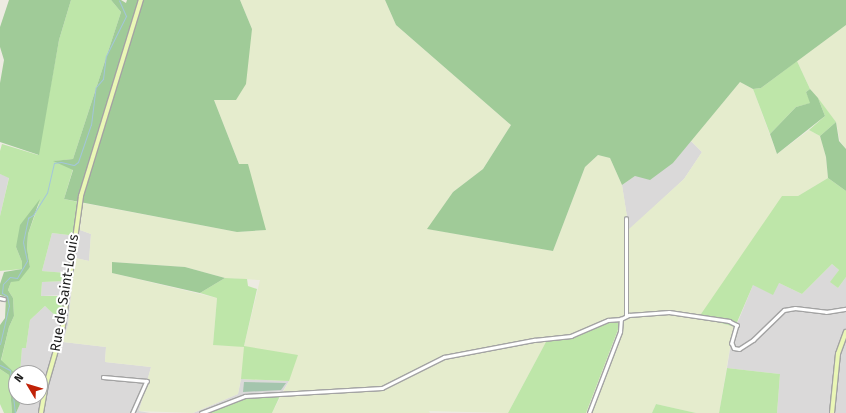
<!DOCTYPE html>
<html>
<head>
<meta charset="utf-8">
<style>
	body { margin:0 }
	#map { position:relative; width:846px; height:413px; overflow:hidden; background:#edebe2; font-family:"Fira Sans",sans-serif }
	div>[style] { position:absolute }
	.residential>* { inset:0; background:#dad9d9 }
	.farmland>* { inset:0; background:#e5eccd }
	.grass>* { inset:0; background:#bee6a9 }
	.forest>* { inset:0; background:#a0cb98 }
	.cemetery>* { inset:0; background:#a4c5ad }
	.stream>* { height:1px; margin:-0.5px; padding:0 0.5px; transform-origin:0.5px; border-radius:0.5px; background:#a3c6da }
	.roads { filter:drop-shadow(1px 0 #a3a3a3) drop-shadow(-1px 0 #a3a3a3) drop-shadow(0 1px #a3a3a3) drop-shadow(0 -1px #a3a3a3) }
	.street>* { height:2.5px; margin:-1.25px; padding:0 1.25px; transform-origin:1.25px; border-radius:1.25px; background:#fff }
	.secondary>* { height:3.5px; margin:-1.75px; padding:0 1.75px; transform-origin:1.75px; border-radius:1.75px; background:#eaf7b6 }
	span { translate:-50% -50%; white-space:nowrap; text-align:center; line-height:1.15; -webkit-text-stroke:4px #fff; paint-order:stroke }
	.street-label { font-size:14px; color:#1c1c1c }
	.north { position:absolute; left:8px; top:365px; width:40px; height:40px; box-sizing:border-box; background:#fff; border:1px solid #a4a4a4; border-radius:50%; rotate:308deg; font-size:11px; font-weight:700; line-height:16px; text-align:center; color:#1c1c1c }
	.north::after { content:''; display:block; margin:auto; width:14px; height:18px; background:#c12107; clip-path:polygon(50% 0,100% 100%,50% 72%,0 100%) }
</style>
</head>
<body>
<div id="map">
	<div class="residential">
		<i style="clip-path:polygon(691px 141px,702px 152px,684px 179px,629px 230px,622px 185px,635px 176px,673px 163px)"></i>
		<i style="clip-path:polygon(0 174px,9px 177px,0 216px)"></i>
		<i style="clip-path:polygon(80px 230px,91px 234px,89px 261px,75px 258px,68px 325px,63px 342px,106px 347px,105px 362px,151px 367px,139px 411px,150px 413px,16px 413px,20px 404px,18px 397px,40px 397px,40px 373px,20px 373px,22px 348px,26px 348px,30px 320px,45px 306px,60px 319px,64px 295px,41px 296px,42px 282px,66px 281px,67px 273px,42px 271px,52px 233px,77px 236px)"></i>
		<i style="clip-path:polygon(832px 264px,839px 270px,831px 282px,838px 288px,846px 277px,846px 413px,777px 413px,780px 374px,727px 368px,732px 336px,753px 285px,779px 283px,802px 294px)"></i>
		<i style="clip-path:polygon(241px 379px,289px 381px,280px 396px,241px 398px,206px 413px,193px 413px,238px 394px)"></i>
	</div>
	<div class="farmland">
		<i style="clip-path:polygon(evenodd,240px 0,385px 0,396px 25px,511px 125px,483px 169px,453px 192px,428px 229px,553px 251px,585px 167px,598px 155px,610px 158px,622px 185px,629px 229px,684px 179px,702px 152px,691px 141px,740px 82px,753px 89px,777px 154px,809px 130px,820px 136px,826px 157px,828px 178px,798px 196px,699px 317px,735px 327px,732px 336px,719px 413px,696px 413px,656px 404px,652px 413px,586px 413px,619px 327px,616px 321px,574px 338px,547px 340px,508px 413px,429px 411px,430px 413px,272px 413px,289px 381px,241px 379px,238px 394px,193px 413px,139px 411px,151px 367px,105px 362px,106px 347px,63px 342px,68px 325px,75px 258px,89px 261px,91px 234px,80px 230px,83px 203px,237px 232px,265px 230px,214px 100px,224px 99px,252px 29px,240px 0,113px 262px,185px 267px,225px 278px,260px 280px,244px 346px,213px 345px,217px 298px,112px 273px,113px 262px)"></i>
		<i style="clip-path:polygon(846px 25px,846px 149px,840px 141px,836px 122px,810px 89px,797px 61px)"></i>
	</div>
	<div class="grass">
		<i style="clip-path:polygon(71px 0,111px 0,121px 12px,73px 159px,54px 161px,73px 169px,64px 199px,83px 203px,77px 236px,52px 233px,42px 271px,67px 273px,66px 281px,42px 282px,41px 296px,64px 296px,60px 320px,45px 306px,30px 320px,26px 348px,22px 348px,20px 373px,16px 374px,1px 361px,9px 327px,14px 316px,13px 298px,8px 290px,11px 282px,30px 267px,27px 248px,28px 234px,40px 201px,16px 247px,22px 262px,22px 269px,0 271px,0 216px,9px 178px,0 174px,0 151px,2px 144px,38px 155px,59px 40px)"></i>
		<i style="clip-path:polygon(797px 61px,810px 89px,806px 92px,811px 103px,796px 107px,770px 134px,753px 89px,761px 88px)"></i>
		<i style="clip-path:polygon(818px 98px,836px 122px,820px 136px,809px 130px,825px 116px)"></i>
		<i style="clip-path:polygon(828px 178px,846px 191px,846px 277px,838px 288px,830px 282px,839px 270px,832px 264px,802px 294px,779px 283px,773px 295px,753px 285px,735px 327px,699px 317px,782px 196px,798px 196px)"></i>
		<i style="clip-path:polygon(225px 278px,247px 279px,248px 286px,257px 289px,244px 346px,298px 355px,289px 381px,241px 379px,244px 347px,213px 345px,217px 298px,200px 293px)"></i>
		<i style="clip-path:polygon(611px 321px,618px 322px,619px 327px,586px 413px,508px 413px,547px 340px,574px 338px)"></i>
		<i style="clip-path:polygon(727px 368px,780px 374px,777px 413px,719px 413px)"></i>
		<i style="clip-path:polygon(0 369px,9px 375px,12px 413px,4px 413px,0 404px)"></i>
		<i style="clip-path:polygon(280px 396px,272px 413px,206px 413px,241px 398px)"></i>
		<i style="clip-path:polygon(656px 404px,696px 413px,652px 413px)"></i>
	</div>
	<div class="forest">
		<i style="clip-path:polygon(9px 0,71px 0,59px 40px,39px 155px,0 142px,0 83px,4px 60px,0 47px,0 27px)"></i>
		<i style="clip-path:polygon(111px 0,121px 0,126px 3px,127px 0,240px 0,252px 29px,246px 84px,236px 100px,214px 100px,239px 164px,248px 164px,266px 230px,237px 232px,64px 199px,73px 170px,53px 161px,73px 159px,121px 12px)"></i>
		<i style="clip-path:polygon(385px 0,846px 0,846px 25px,761px 88px,753px 89px,740px 82px,673px 163px,650px 180px,635px 176px,622px 185px,610px 158px,598px 155px,585px 167px,553px 251px,427px 229px,453px 192px,483px 169px,511px 125px,396px 25px)"></i>
		<i style="clip-path:polygon(810px 89px,818px 98px,825px 116px,777px 154px,770px 134px,796px 107px,810px 103px,806px 92px)"></i>
		<i style="clip-path:polygon(836px 122px,839px 141px,846px 149px,846px 191px,828px 178px,826px 157px,820px 136px)"></i>
		<i style="clip-path:polygon(40px 199px,28px 234px,27px 248px,30px 267px,19px 281px,11px 282px,8px 290px,13px 298px,14px 316px,9px 327px,1px 360px,16px 374px,16px 397px,18px 397px,20px 404px,16px 413px,12px 413px,9px 375px,0 369px,0 325px,5px 318px,6px 297px,0 295px,0 284px,4px 272px,22px 269px,22px 262px,16px 247px,20px 225px)"></i>
		<i style="clip-path:polygon(112px 262px,185px 267px,225px 278px,200px 293px,112px 273px)"></i>
	</div>
	<div class="cemetery">
		<i style="clip-path:polygon(244px 382px,286px 383px,281px 390px,243px 392px)"></i>
	</div>
	<div class="stream">
		<i style="left:0;top:344px;width:39px;rotate:-77deg"></i>
		<i style="left:9px;top:306px;width:10px;rotate:-101deg"></i>
		<i style="left:7px;top:296px;width:6px;rotate:-149deg"></i>
		<i style="left:2px;top:293px;width:9px;rotate:-84deg"></i>
		<i style="left:3px;top:284px;width:10px;rotate:-45deg"></i>
		<i style="left:10px;top:277px;width:7px;rotate:8deg"></i>
		<i style="left:17px;top:278px;width:20px;rotate:-60deg"></i>
		<i style="left:27px;top:261px;width:19px;rotate:-102deg"></i>
		<i style="left:23px;top:242px;width:25px;rotate:-78deg"></i>
		<i style="left:28px;top:218px;width:6px;rotate:-31deg"></i>
		<i style="left:33px;top:215px;width:26px;rotate:-58deg"></i>
		<i style="left:47px;top:193px;width:31px;rotate:-77deg"></i>
		<i style="left:54px;top:163px;width:7px;rotate:-8deg"></i>
		<i style="left:61px;top:162px;width:13px;rotate:13deg"></i>
		<i style="left:74px;top:165px;width:5px;rotate:-37deg"></i>
		<i style="left:78px;top:162px;width:39px;rotate:-71deg"></i>
		<i style="left:91px;top:125px;width:38px;rotate:-83deg"></i>
		<i style="left:96px;top:87px;width:11px;rotate:-49deg"></i>
		<i style="left:103px;top:79px;width:23px;rotate:-83deg"></i>
		<i style="left:106px;top:56px;width:45px;rotate:-63.4deg"></i>
		<i style="left:126px;top:16px;width:17px;rotate:-114deg"></i>
		<i style="left:0;top:365px;width:11px;rotate:27deg"></i>
		<i style="left:10px;top:370px;width:43px;rotate:83.4deg"></i>
	</div>
	<div class="roads">
		<div class="street">
			<i style="left:0;top:298px;width:4px;rotate:14deg"></i>
			<i style="left:626px;top:316px;width:97px;rotate:-90deg"></i>
			<i style="left:103px;top:377px;width:44px;rotate:5.2deg"></i>
			<i style="left:147px;top:381px;width:35px;rotate:114deg"></i>
			<i style="left:201px;top:413px;width:47px;rotate:-21.1deg"></i>
			<i style="left:245px;top:396px;width:137px;rotate:-3.3deg"></i>
			<i style="left:382px;top:388px;width:69px;rotate:-26.6deg"></i>
			<i style="left:444px;top:357px;width:92px;rotate:-10.7deg"></i>
			<i style="left:534px;top:340px;width:37px;rotate:-6deg"></i>
			<i style="left:571px;top:336px;width:40px;rotate:-23.4deg"></i>
			<i style="left:608px;top:320px;width:13px;rotate:-4deg"></i>
			<i style="left:621px;top:319px;width:9px;rotate:-27deg"></i>
			<i style="left:629px;top:315px;width:40px;rotate:-4.3deg"></i>
			<i style="left:669px;top:312px;width:61px;rotate:8.5deg"></i>
			<i style="left:729px;top:321px;width:9px;rotate:27deg"></i>
			<i style="left:737px;top:325px;width:19px;rotate:106deg"></i>
			<i style="left:732px;top:343px;width:5px;rotate:68deg"></i>
			<i style="left:734px;top:348px;width:5px;rotate:11deg"></i>
			<i style="left:739px;top:349px;width:17px;rotate:-33deg"></i>
			<i style="left:753px;top:340px;width:43px;rotate:-44.1deg"></i>
			<i style="left:784px;top:310px;width:11px;rotate:-10deg"></i>
			<i style="left:795px;top:308px;width:31px;rotate:7deg"></i>
			<i style="left:826px;top:312px;width:20px;rotate:-9deg"></i>
			<i style="left:589px;top:413px;width:87px;rotate:-69.1deg"></i>
			<i style="left:620px;top:332px;width:13px;rotate:-86deg"></i>
		</div>
		<div class="secondary">
			<i style="left:41px;top:413px;width:28px;rotate:-80deg"></i>
			<i style="left:46px;top:385px;width:61px;rotate:-73.9deg"></i>
			<i style="left:63px;top:326px;width:131px;rotate:-82.1deg"></i>
			<i style="left:81px;top:196px;width:205px;rotate:-73deg"></i>
			<i style="left:832px;top:413px;width:59px;rotate:-84.2deg"></i>
			<i style="left:838px;top:354px;width:23px;rotate:-70deg"></i>
		</div>
	</div>
	<div class="street-label">
		<span style="left:65px;top:293px;rotate:-81deg">Rue de Saint-Louis</span>
	</div>
	<div class="north">N</div>
</div>
</body>
</html>
